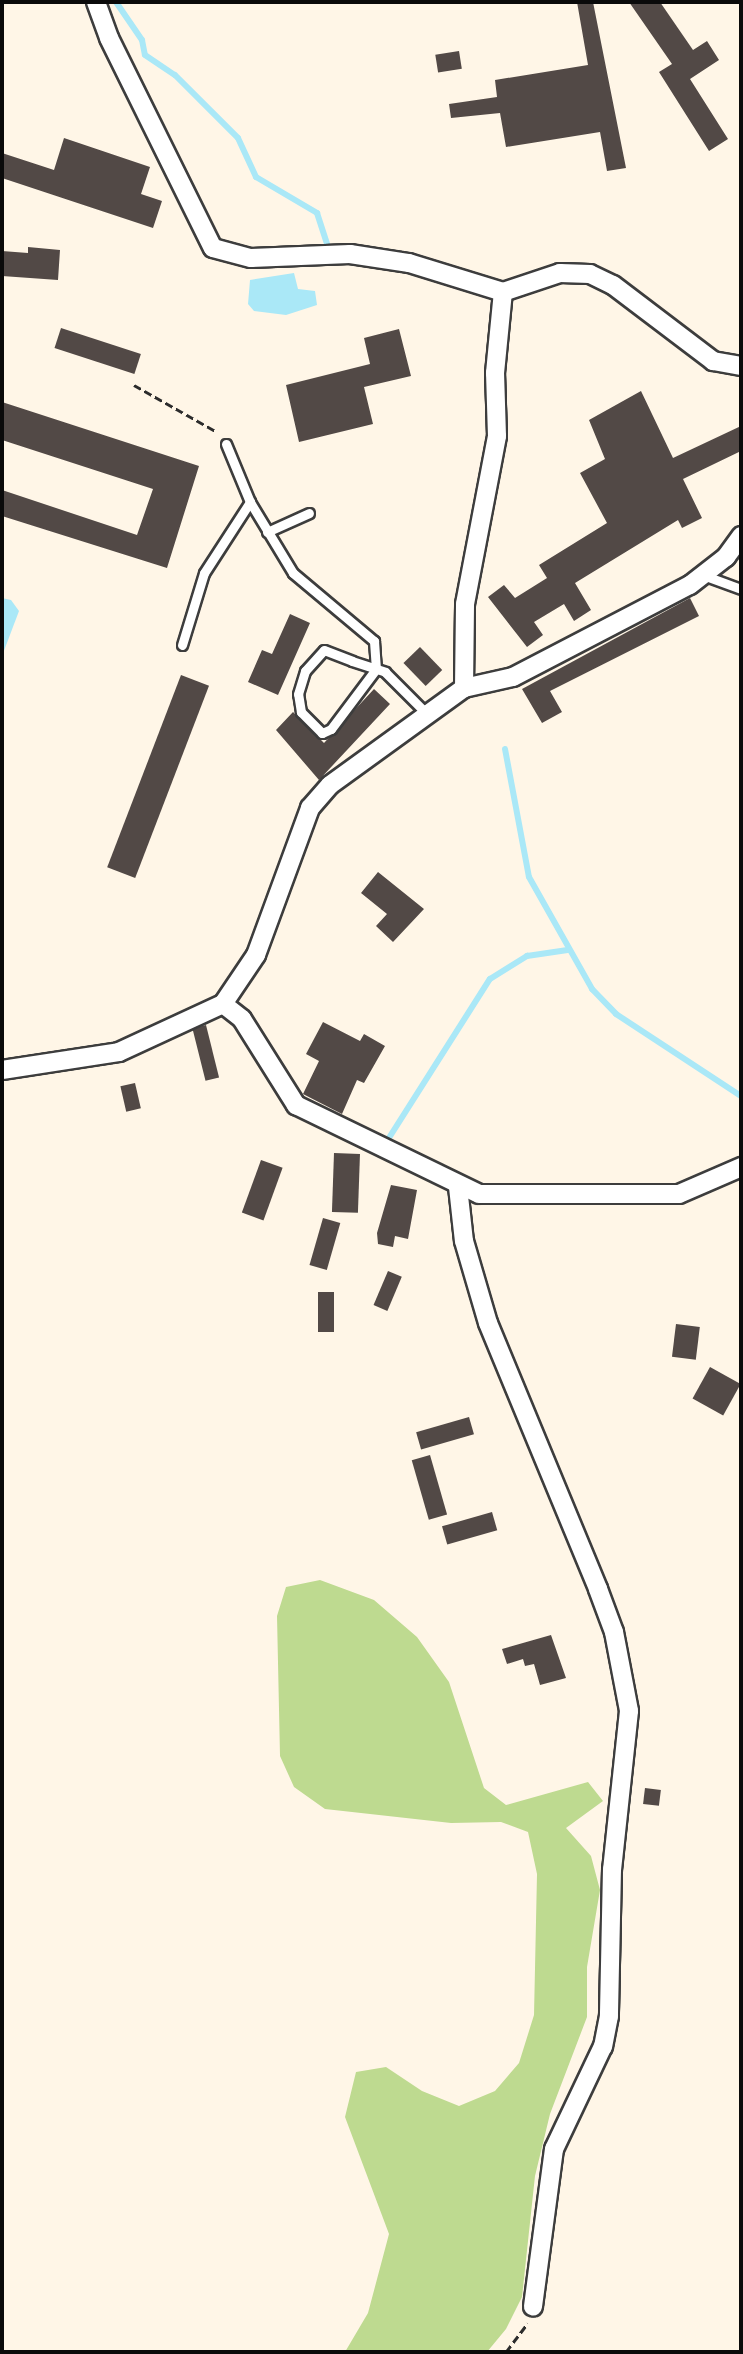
<!DOCTYPE html>
<html>
<head>
<meta charset="utf-8">
<style>
	body { margin:0 }
	#map { position:relative; width:743px; height:2354px; overflow:hidden; background:#fff6e7; font-family:Georgia,serif }
	div>[style] { position:absolute }
	.forest>* { inset:0; background:#beda90 }
	.water>* { inset:0; background:#aae8f7 }
	.stream>* { height:6px; margin:-3px; padding:0 3px; transform-origin:3px; border-radius:3px; background:#aae8f7 }
	.building>* { inset:0; background:#524946; transform-origin:0 0 }
	.path>* { height:3px; margin-top:-1.5px; transform-origin:0; background:repeating-linear-gradient(90deg,#2c2c2c 0 8px,transparent 0 12px) }
	.roads { filter:drop-shadow(2px 0 #3d3d3d) drop-shadow(-2px 0 #3d3d3d) drop-shadow(0 2px #3d3d3d) drop-shadow(0 -2px #3d3d3d) }
	.lane>* { height:9px; margin:-4.5px; padding:0 4.5px; transform-origin:4.5px; border-radius:4.5px; background:#fff }
	.street>* { height:18px; margin:-9px; padding:0 9px; transform-origin:9px; border-radius:9px; background:#fff }
	span { translate:-50% -50%; white-space:nowrap; text-align:center; line-height:1.15; -webkit-text-stroke:8px #fff; paint-order:stroke }
	.frame { position:absolute; inset:0; border:4px solid #0a0a0a; pointer-events:none }
</style>
</head>
<body>
<div id="map">
	<div class="forest">
		<i style="clip-path:polygon(320px 1580px,374px 1600px,417px 1637px,449px 1682px,484px 1788px,506px 1805px,588px 1782px,603px 1801px,566px 1828px,591px 1856px,600px 1890px,587px 1967px,587px 2017px,550px 2114px,535px 2176px,522px 2297px,506px 2329px,487px 2352px,345px 2352px,368px 2313px,389px 2234px,345px 2117px,356px 2072px,386px 2067px,422px 2091px,459px 2106px,495px 2091px,519px 2063px,534px 2015px,537px 1874px,528px 1832px,501px 1822px,451px 1823px,325px 1809px,294px 1787px,280px 1756px,277px 1616px,286px 1587px)"></i>
	</div>
	<div class="water">
		<i style="clip-path:polygon(294px 273px,298px 289px,315px 291px,317px 305px,286px 315px,254px 311px,248px 304px,250px 280px)"></i>
		<i style="clip-path:polygon(2px 598px,11px 600px,19px 611px,2px 656px)"></i>
	</div>
	<div class="stream">
		<i style="left:116px;top:2px;width:46px;rotate:55.6deg"></i>
		<i style="left:142px;top:40px;width:15px;rotate:79deg"></i>
		<i style="left:145px;top:55px;width:36px;rotate:34deg"></i>
		<i style="left:175px;top:75px;width:89px;rotate:45deg"></i>
		<i style="left:238px;top:138px;width:43px;rotate:65.2deg"></i>
		<i style="left:256px;top:177px;width:71px;rotate:30.5deg"></i>
		<i style="left:317px;top:213px;width:35px;rotate:72deg"></i>
		<i style="left:505px;top:749px;width:130px;rotate:79.4deg"></i>
		<i style="left:529px;top:877px;width:129px;rotate:60.6deg"></i>
		<i style="left:592px;top:989px;width:35px;rotate:46deg"></i>
		<i style="left:616px;top:1014px;width:149px;rotate:33.3deg"></i>
		<i style="left:387px;top:1141px;width:192px;rotate:-57.6deg"></i>
		<i style="left:490px;top:979px;width:44px;rotate:-31.9deg"></i>
		<i style="left:527px;top:956px;width:41px;rotate:-8.3deg"></i>
	</div>
	<div class="building">
		<i style="clip-path:polygon(577px 2px,593px 2px,626px 168px,607px 171px,600px 132px,506px 147px,500px 113px,451px 118px,449px 104px,497px 97px,495px 80px,588px 65px)"></i>
		<i style="clip-path:polygon(629px 2px,660px 2px,693px 50px,707px 41px,719px 60px,690px 79px,728px 139px,709px 151px,659px 72px,672px 64px)"></i>
		<i style="left:459px;top:51px;width:18px;height:24px;rotate:81deg"></i>
		<i style="clip-path:polygon(64px 138px,150px 167px,141px 194px,162px 201px,153px 228px,2px 178px,2px 153px,54px 170px)"></i>
		<i style="clip-path:polygon(28px 247px,60px 250px,58px 280px,2px 276px,2px 251px,28px 253px)"></i>
		<i style="left:61px;top:328px;width:84px;height:21px;rotate:18deg"></i>
		<i style="clip-path:polygon(399px 329px,411px 376px,364px 387px,373px 424px,299px 442px,286px 385px,370px 364px,364px 338px)"></i>
		<i style="clip-path:polygon(641px 391px,673px 458px,741px 426px,741px 451px,683px 479px,702px 518px,682px 528px,678px 520px,575px 583px,591px 610px,574px 621px,564px 604px,534px 622px,543px 635px,527px 647px,488px 597px,504px 585px,515px 598px,547px 578px,539px 565px,607px 523px,580px 473px,605px 459px,589px 420px)"></i>
		<i style="clip-path:polygon(2px 402px,199px 466px,167px 568px,2px 516px,2px 490px,137px 535px,153px 489px,2px 440px)"></i>
		<i style="clip-path:polygon(690px 598px,699px 616px,550px 691px,562px 712px,542px 723px,522px 689px)"></i>
		<i style="clip-path:polygon(290px 614px,310px 623px,278px 695px,248px 682px,262px 650px,272px 654px)"></i>
		<i style="left:420px;top:647px;width:32px;height:23px;rotate:46deg"></i>
		<i style="left:181px;top:675px;width:30px;height:206px;rotate:21deg"></i>
		<i style="clip-path:polygon(374px 689px,390px 704px,319px 780px,276px 730px,293px 712px,324px 743px)"></i>
		<i style="clip-path:polygon(378px 872px,424px 909px,393px 942px,376px 926px,387px 914px,361px 893px)"></i>
		<i style="clip-path:polygon(323px 1022px,360px 1041px,364px 1034px,385px 1046px,364px 1083px,357px 1080px,342px 1114px,303px 1094px,319px 1061px,306px 1054px)"></i>
		<i style="left:206px;top:1025px;width:54px;height:14px;rotate:76deg"></i>
		<i style="left:135px;top:1083px;width:26px;height:15px;rotate:77deg"></i>
		<i style="left:334px;top:1153px;width:26px;height:59px;rotate:2deg"></i>
		<i style="left:261px;top:1160px;width:23px;height:56px;rotate:20deg"></i>
		<i style="clip-path:polygon(391px 1185px,417px 1190px,408px 1239px,395px 1236px,393px 1247px,378px 1244px,377px 1233px)"></i>
		<i style="left:323px;top:1218px;width:18px;height:49px;rotate:16deg"></i>
		<i style="left:388px;top:1271px;width:15px;height:37px;rotate:23deg"></i>
		<i style="left:318px;top:1292px;width:16px;height:40px"></i>
		<i style="left:676px;top:1324px;width:24px;height:33px;rotate:7deg"></i>
		<i style="left:710px;top:1367px;width:35px;height:36px;rotate:29deg"></i>
		<i style="left:469px;top:1417px;width:18px;height:55px;rotate:74deg"></i>
		<i style="left:430px;top:1455px;width:62px;height:19px;rotate:74deg"></i>
		<i style="left:492px;top:1512px;width:19px;height:52px;rotate:74deg"></i>
		<i style="clip-path:polygon(551px 1635px,566px 1678px,540px 1685px,534px 1664px,525px 1666px,523px 1659px,507px 1664px,502px 1649px)"></i>
		<i style="left:645px;top:1788px;width:16px;height:16px;rotate:7deg"></i>
	</div>
	<div class="path">
		<i style="left:134px;top:385px;width:95px;rotate:29.5deg"></i>
		<i style="left:506px;top:2352px;width:36px;rotate:-53deg"></i>
	</div>
	<div class="roads">
		<div class="lane">
			<i style="left:226px;top:444px;width:63px;rotate:67.5deg"></i>
			<i style="left:250px;top:502px;width:83px;rotate:58.8deg"></i>
			<i style="left:293px;top:573px;width:106px;rotate:40deg"></i>
			<i style="left:374px;top:641px;width:28px;rotate:86deg"></i>
			<i style="left:376px;top:669px;width:75px;rotate:126.9deg"></i>
			<i style="left:331px;top:729px;width:10px;rotate:156deg"></i>
			<i style="left:322px;top:733px;width:30px;rotate:-135deg"></i>
			<i style="left:301px;top:712px;width:18px;rotate:-99deg"></i>
			<i style="left:298px;top:694px;width:24px;rotate:-73deg"></i>
			<i style="left:305px;top:671px;width:28px;rotate:-48deg"></i>
			<i style="left:324px;top:650px;width:30px;rotate:21deg"></i>
			<i style="left:352px;top:661px;width:35px;rotate:18deg"></i>
			<i style="left:385px;top:672px;width:61px;rotate:45deg"></i>
			<i style="left:267px;top:532px;width:46px;rotate:-24.3deg"></i>
			<i style="left:703px;top:575px;width:40px;rotate:20.2deg"></i>
			<i style="left:182px;top:645px;width:75px;rotate:-73deg"></i>
			<i style="left:204px;top:573px;width:85px;rotate:-57.1deg"></i>
		</div>
		<div class="street">
			<i style="left:96px;top:2px;width:38px;rotate:70deg"></i>
			<i style="left:109px;top:38px;width:234px;rotate:63.7deg"></i>
			<i style="left:213px;top:248px;width:39px;rotate:15deg"></i>
			<i style="left:251px;top:258px;width:99px;rotate:-2.3deg"></i>
			<i style="left:350px;top:254px;width:60px;rotate:8.7deg"></i>
			<i style="left:409px;top:263px;width:98px;rotate:17.1deg"></i>
			<i style="left:464px;top:688px;width:84px;rotate:-89.3deg"></i>
			<i style="left:465px;top:604px;width:171px;rotate:-79.2deg"></i>
			<i style="left:497px;top:436px;width:63px;rotate:-91.8deg"></i>
			<i style="left:495px;top:373px;width:81px;rotate:-84.4deg"></i>
			<i style="left:503px;top:292px;width:60px;rotate:-18.4deg"></i>
			<i style="left:560px;top:273px;width:30px;rotate:2deg"></i>
			<i style="left:590px;top:274px;width:25px;rotate:26deg"></i>
			<i style="left:613px;top:285px;width:126px;rotate:37.2deg"></i>
			<i style="left:713px;top:361px;width:28px;rotate:10deg"></i>
			<i style="left:223px;top:1004px;width:24px;rotate:38deg"></i>
			<i style="left:242px;top:1019px;width:102px;rotate:57.9deg"></i>
			<i style="left:296px;top:1105px;width:203px;rotate:25.9deg"></i>
			<i style="left:479px;top:1194px;width:200px"></i>
			<i style="left:679px;top:1194px;width:68px;rotate:-23.5deg"></i>
			<i style="left:2px;top:1070px;width:118px;rotate:-8.7deg"></i>
			<i style="left:119px;top:1052px;width:115px;rotate:-24.8deg"></i>
			<i style="left:223px;top:1004px;width:59px;rotate:-56deg"></i>
			<i style="left:256px;top:955px;width:157px;rotate:-69.8deg"></i>
			<i style="left:310px;top:808px;width:30px;rotate:-49deg"></i>
			<i style="left:330px;top:785px;width:165px;rotate:-35.9deg"></i>
			<i style="left:464px;top:688px;width:50px;rotate:-12.7deg"></i>
			<i style="left:513px;top:677px;width:199px;rotate:-27.5deg"></i>
			<i style="left:690px;top:585px;width:46px;rotate:-37.9deg"></i>
			<i style="left:726px;top:557px;width:26px;rotate:-54deg"></i>
			<i style="left:458px;top:1187px;width:54px;rotate:83.7deg"></i>
			<i style="left:464px;top:1241px;width:85px;rotate:73.7deg"></i>
			<i style="left:488px;top:1323px;width:288px;rotate:67.5deg"></i>
			<i style="left:598px;top:1589px;width:46px;rotate:69.6deg"></i>
			<i style="left:614px;top:1632px;width:80px;rotate:79.2deg"></i>
			<i style="left:629px;top:1711px;width:159px;rotate:96.1deg"></i>
			<i style="left:612px;top:1869px;width:147px;rotate:91.2deg"></i>
			<i style="left:609px;top:2016px;width:31px;rotate:101deg"></i>
			<i style="left:603px;top:2046px;width:114px;rotate:115.4deg"></i>
			<i style="left:554px;top:2149px;width:159px;rotate:97.6deg"></i>
		</div>
	</div>
	<div class="frame"></div>
</div>
</body>
</html>
